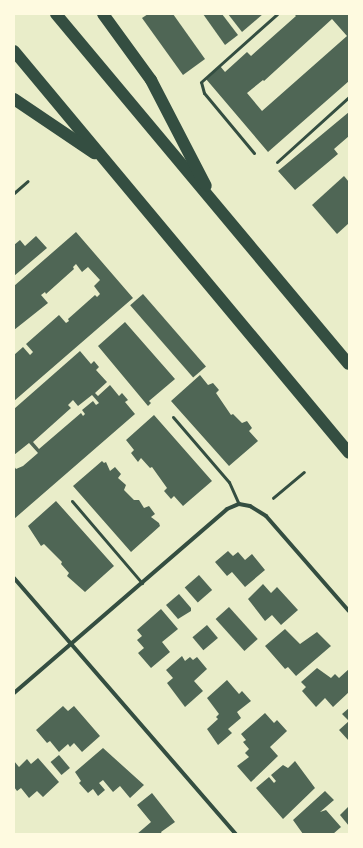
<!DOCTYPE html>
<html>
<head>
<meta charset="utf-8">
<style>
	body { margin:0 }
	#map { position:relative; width:363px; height:848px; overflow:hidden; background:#e9edc9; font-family:"Varela Round",sans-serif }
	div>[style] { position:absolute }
	.building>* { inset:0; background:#4f6655; transform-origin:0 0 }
	.path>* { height:2.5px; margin:-1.25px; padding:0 1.25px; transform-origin:1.25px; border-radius:1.25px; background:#344e41 }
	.service>* { height:3px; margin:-1.5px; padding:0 1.5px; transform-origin:1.5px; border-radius:1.5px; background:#344e41 }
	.minor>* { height:4px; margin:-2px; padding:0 2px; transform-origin:2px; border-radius:2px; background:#344e41 }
	.motorway>* { height:12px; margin:-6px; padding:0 6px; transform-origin:6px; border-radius:6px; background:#344e41 }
	span { translate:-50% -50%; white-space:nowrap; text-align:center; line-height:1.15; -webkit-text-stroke:3px #fefae0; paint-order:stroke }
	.frame { position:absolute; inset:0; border:15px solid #fefae0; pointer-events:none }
</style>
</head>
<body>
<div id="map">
	<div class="building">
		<i style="clip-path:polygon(148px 14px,173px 14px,205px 59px,183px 75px,142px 18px)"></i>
		<i style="clip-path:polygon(203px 14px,222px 14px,238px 35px,225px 45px)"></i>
		<i style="clip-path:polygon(228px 14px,263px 14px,242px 32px)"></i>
		<i style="clip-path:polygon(evenodd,294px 14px,349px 14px,349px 81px,268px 152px,206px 79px,220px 66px,225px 72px,247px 52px,251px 56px,296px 16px,294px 14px,332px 19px,347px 36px,262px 111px,247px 93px,263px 80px,264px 81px,332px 19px)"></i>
		<i style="clip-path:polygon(349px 112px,349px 136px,334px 149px,338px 154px,295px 190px,278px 171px)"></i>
		<i style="clip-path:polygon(344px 176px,349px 182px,349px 223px,337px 234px,312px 205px)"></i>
		<i style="clip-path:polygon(76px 232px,133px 298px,14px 401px,14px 355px,23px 347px,30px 355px,33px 352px,26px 344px,59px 315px,66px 323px,69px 321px,68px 319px,95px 295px,97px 297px,100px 294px,94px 286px,100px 280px,88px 267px,82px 272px,76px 264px,73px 267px,74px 269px,46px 294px,45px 292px,41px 295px,48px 303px,14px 330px,14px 286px)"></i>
		<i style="clip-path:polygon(36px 236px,47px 248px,14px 276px,14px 245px,20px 240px,25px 246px)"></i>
		<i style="left:143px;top:294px;width:96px;height:17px;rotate:49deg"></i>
		<i style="clip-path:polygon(125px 322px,175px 379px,149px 401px,151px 403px,148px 406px,98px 346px)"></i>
		<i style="clip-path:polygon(evenodd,80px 351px,91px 364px,94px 361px,99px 367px,96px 370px,107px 382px,95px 393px,98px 396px,110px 385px,119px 396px,122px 393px,128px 400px,125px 402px,135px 414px,14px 519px,14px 466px,16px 469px,23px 466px,38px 453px,29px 443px,14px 455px,14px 409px,80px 351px,92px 395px,99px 403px,96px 405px,93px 401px,82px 410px,85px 414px,83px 416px,81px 413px,39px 449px,33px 442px,71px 408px,68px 405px,73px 400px,78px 406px,92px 395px)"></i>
		<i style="clip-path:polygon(200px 375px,208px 385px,213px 383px,219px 390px,216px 393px,231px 415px,233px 414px,242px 423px,247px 421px,252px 428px,249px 431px,258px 441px,229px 466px,171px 401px)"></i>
		<i style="clip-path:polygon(154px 415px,212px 481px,183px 506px,174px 496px,171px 499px,164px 491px,167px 488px,152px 467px,150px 468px,141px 458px,138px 462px,131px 453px,134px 450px,126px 440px)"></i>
		<i style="clip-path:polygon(102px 461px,104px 463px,106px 462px,110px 471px,115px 467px,121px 474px,118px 478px,126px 485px,124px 490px,134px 500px,139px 500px,144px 508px,149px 506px,155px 514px,151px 517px,159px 523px,160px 526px,131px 552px,73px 486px)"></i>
		<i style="clip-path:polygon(56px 501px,114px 566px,85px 592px,67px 576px,69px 573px,61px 564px,62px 562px,44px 544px,41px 546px,28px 526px)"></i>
		<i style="clip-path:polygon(228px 551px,233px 556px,238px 552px,245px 560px,252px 554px,265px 570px,245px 587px,232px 572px,227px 576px,215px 562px)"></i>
		<i style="left:199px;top:575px;width:20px;height:19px;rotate:49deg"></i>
		<i style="clip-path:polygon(263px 584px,271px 593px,277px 587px,298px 610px,281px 625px,272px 615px,265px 621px,248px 599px)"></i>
		<i style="clip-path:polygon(179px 594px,191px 608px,191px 611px,178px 619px,166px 605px)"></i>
		<i style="left:229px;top:607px;width:43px;height:18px;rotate:48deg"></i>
		<i style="clip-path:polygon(161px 609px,178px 629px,162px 642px,170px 652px,151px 668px,138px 653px,144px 648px,137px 640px,142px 636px,137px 630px)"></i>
		<i style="left:207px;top:625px;width:17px;height:19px;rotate:50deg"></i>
		<i style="clip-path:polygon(285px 629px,300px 644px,317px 632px,331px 646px,296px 676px,288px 667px,285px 669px,265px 646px)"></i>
		<i style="clip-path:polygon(182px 656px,185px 661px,190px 657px,193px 660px,197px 657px,207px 669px,194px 681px,203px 691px,185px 707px,167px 683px,173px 678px,166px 670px)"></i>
		<i style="clip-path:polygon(317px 668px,331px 678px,335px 674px,339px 678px,349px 669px,349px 692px,333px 707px,325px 698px,316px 707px,302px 691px,306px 687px,301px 682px)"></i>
		<i style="clip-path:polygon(227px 680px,239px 694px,242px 691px,251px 701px,237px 712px,241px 718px,228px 729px,232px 733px,218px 745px,207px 729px,218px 719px,216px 717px,219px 714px,207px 698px)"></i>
		<i style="clip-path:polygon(63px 706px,68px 711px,74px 706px,100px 736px,82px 752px,74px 743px,70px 747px,68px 744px,59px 752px,50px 741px,47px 743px,36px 730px)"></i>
		<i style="clip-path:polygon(349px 708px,349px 741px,339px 730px,349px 721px,342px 714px)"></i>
		<i style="clip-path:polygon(265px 713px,274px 723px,277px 720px,287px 731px,270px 747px,278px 756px,251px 782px,237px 766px,249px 757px,245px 753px,249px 749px,243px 742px,246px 740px,241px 734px)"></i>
		<i style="clip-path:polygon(103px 748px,144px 785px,130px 798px,120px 786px,113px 792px,103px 780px,99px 783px,105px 790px,98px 796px,93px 789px,88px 793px,79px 783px,81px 781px,75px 772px)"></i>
		<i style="left:59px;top:755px;width:17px;height:11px;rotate:50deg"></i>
		<i style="clip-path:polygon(38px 758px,59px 782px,43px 797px,37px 791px,29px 798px,21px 788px,17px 791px,14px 787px,14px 761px,19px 767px,27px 759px,31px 764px)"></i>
		<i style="clip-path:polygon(295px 761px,315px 788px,283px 819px,256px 788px,269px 777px,274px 783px,276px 781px,271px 775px,283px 765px,288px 768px)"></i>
		<i style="clip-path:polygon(325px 791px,334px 800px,320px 812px,326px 810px,341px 827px,333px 834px,303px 834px,293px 820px)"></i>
		<i style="clip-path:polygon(152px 793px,175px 822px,161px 832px,162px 834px,137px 834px,151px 822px,137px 805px)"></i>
		<i style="clip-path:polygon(349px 806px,349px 826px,340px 815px)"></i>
	</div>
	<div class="path">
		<i style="left:273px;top:498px;width:40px;rotate:-40deg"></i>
	</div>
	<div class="service">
		<i style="left:254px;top:153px;width:78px;rotate:-129.8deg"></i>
		<i style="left:204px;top:93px;width:11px;rotate:-105deg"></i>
		<i style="left:201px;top:82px;width:102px;rotate:-41.8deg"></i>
		<i style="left:277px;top:162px;width:97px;rotate:-42.1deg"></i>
		<i style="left:14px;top:193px;width:18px;rotate:-41deg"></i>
		<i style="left:173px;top:417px;width:86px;rotate:49.3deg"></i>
		<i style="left:229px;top:482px;width:24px;rotate:66deg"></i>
		<i style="left:72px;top:501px;width:108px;rotate:49.5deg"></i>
	</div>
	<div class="minor">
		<i style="left:14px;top:578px;width:339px;rotate:49.1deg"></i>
		<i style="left:14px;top:693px;width:281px;rotate:-40.8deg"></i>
		<i style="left:227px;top:509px;width:13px;rotate:-23deg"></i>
		<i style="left:239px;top:504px;width:11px;rotate:10deg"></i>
		<i style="left:250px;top:506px;width:19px;rotate:32deg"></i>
		<i style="left:266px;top:516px;width:126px;rotate:48.9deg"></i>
	</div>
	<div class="motorway">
		<i style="left:56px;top:14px;width:456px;rotate:50.1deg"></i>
		<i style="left:103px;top:14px;width:82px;rotate:54deg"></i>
		<i style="left:151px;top:80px;width:119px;rotate:62.6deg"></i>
		<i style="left:14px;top:51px;width:523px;rotate:50.19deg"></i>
		<i style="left:14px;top:99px;width:97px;rotate:34deg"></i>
	</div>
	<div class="frame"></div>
</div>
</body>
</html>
